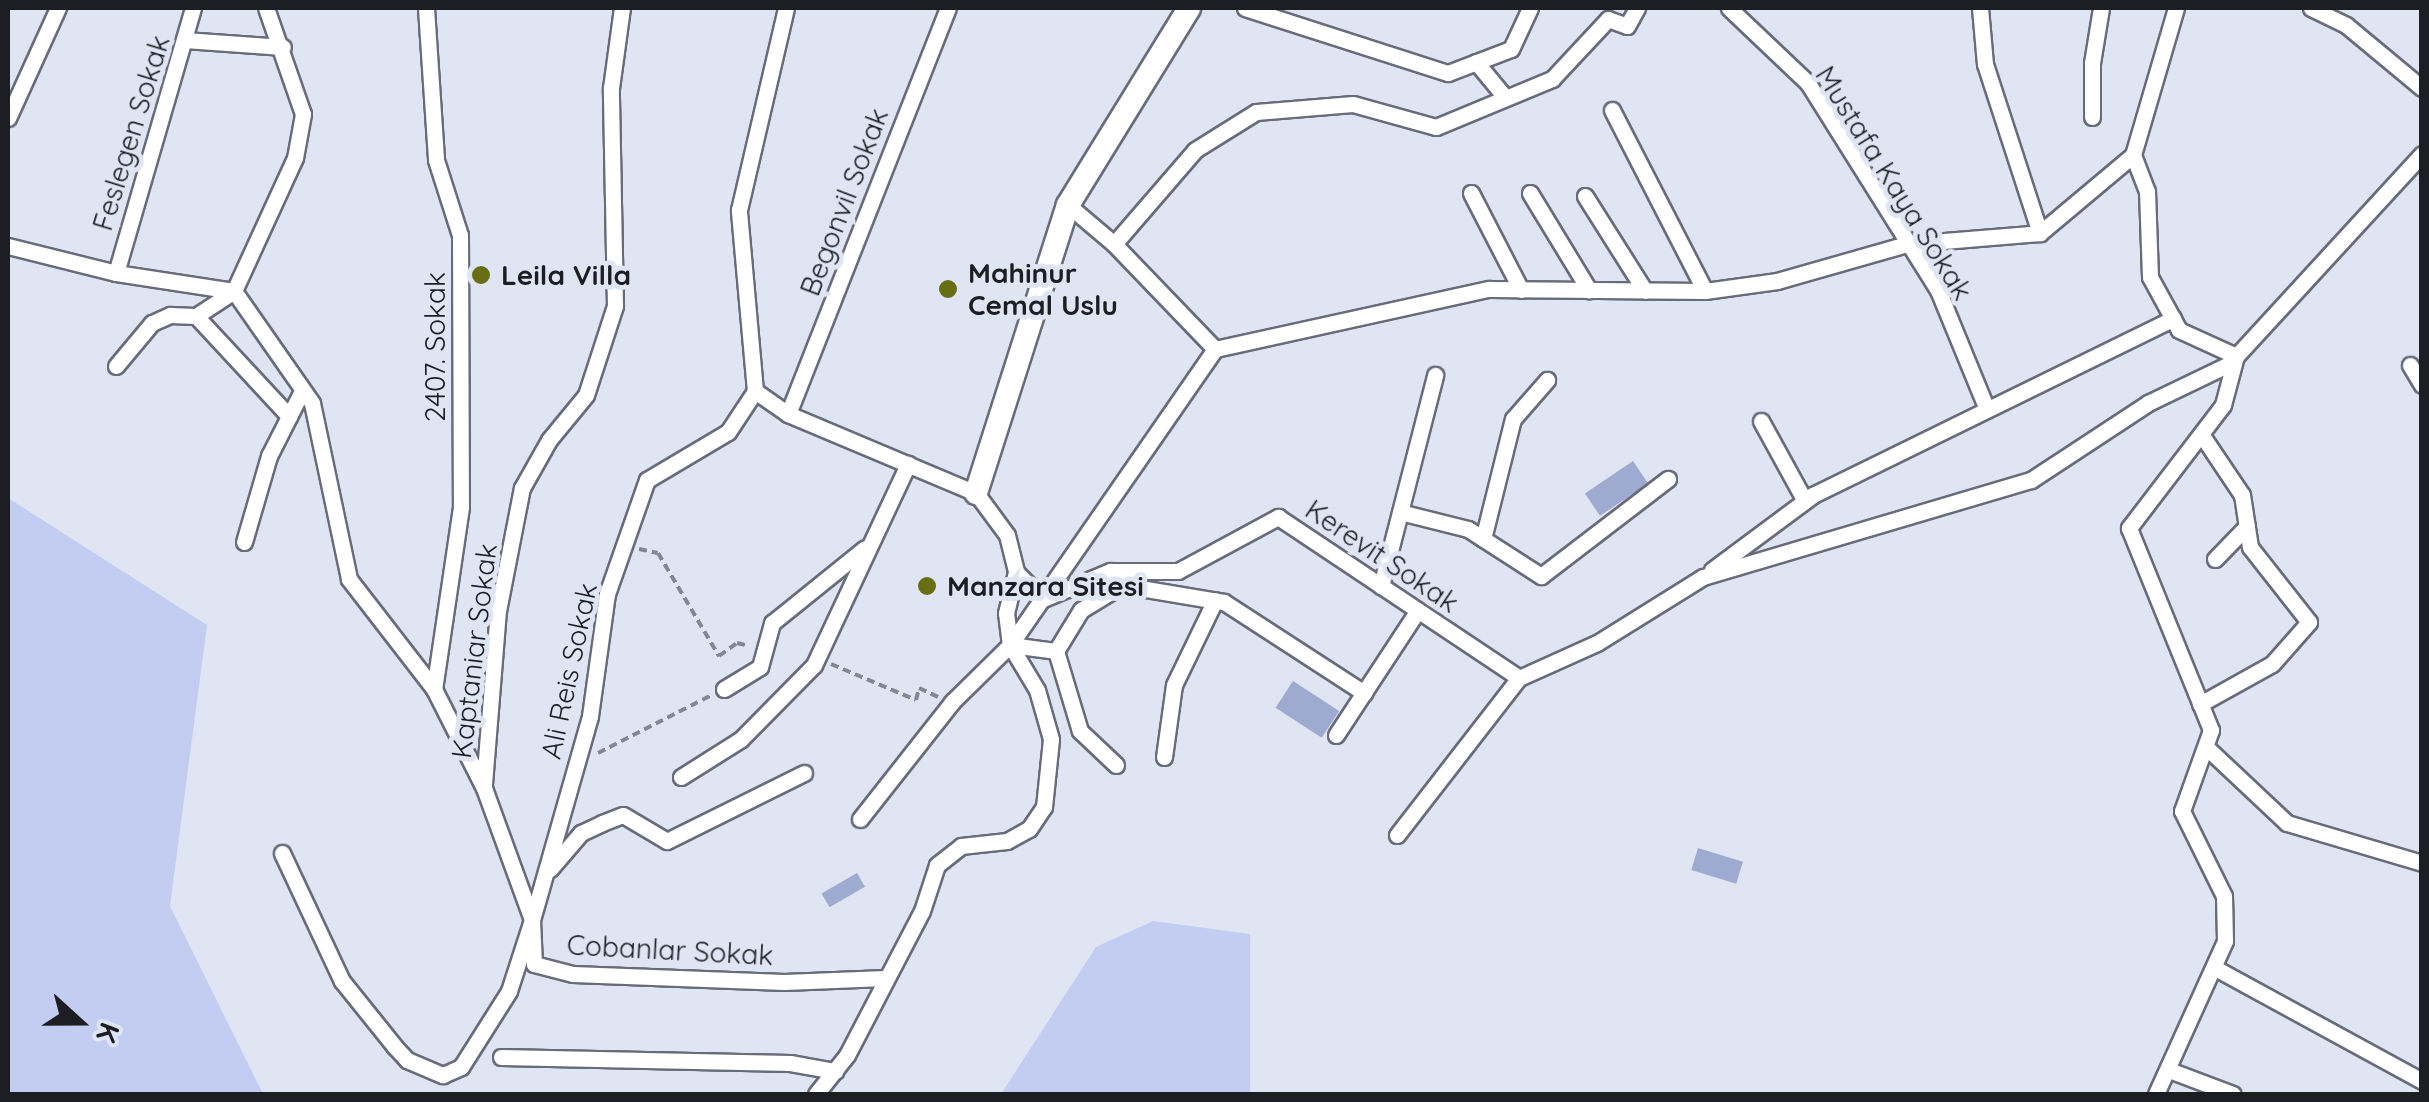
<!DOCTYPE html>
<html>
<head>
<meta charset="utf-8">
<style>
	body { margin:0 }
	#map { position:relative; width:2429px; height:1102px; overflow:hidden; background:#e0e5f4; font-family:Quicksand,sans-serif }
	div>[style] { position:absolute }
	.green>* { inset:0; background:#c3cdf1 }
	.water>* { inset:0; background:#9faad1; transform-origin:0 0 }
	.path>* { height:4px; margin-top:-2px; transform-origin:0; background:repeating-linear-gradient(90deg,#838791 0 8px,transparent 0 13px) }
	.roads { filter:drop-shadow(2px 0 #686c7a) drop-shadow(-2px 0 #686c7a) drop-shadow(0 2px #686c7a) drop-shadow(0 -2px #686c7a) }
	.street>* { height:15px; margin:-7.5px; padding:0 7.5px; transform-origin:7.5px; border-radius:7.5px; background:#fff }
	.secondary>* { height:22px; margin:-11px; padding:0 11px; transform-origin:11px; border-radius:11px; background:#fff }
	.dots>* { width:28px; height:28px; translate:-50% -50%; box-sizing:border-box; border:5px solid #e0e5f4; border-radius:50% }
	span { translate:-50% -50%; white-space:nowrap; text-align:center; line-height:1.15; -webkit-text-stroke:10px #e0e5f4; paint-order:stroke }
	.street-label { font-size:28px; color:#1c1e23 }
	.poi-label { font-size:28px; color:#1c1e23; font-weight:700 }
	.left { translate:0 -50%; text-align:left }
	.frame { position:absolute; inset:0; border:10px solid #1c1e23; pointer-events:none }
	.north { position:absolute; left:30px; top:972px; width:100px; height:100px; -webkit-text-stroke:8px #e0e5f4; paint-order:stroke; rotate:111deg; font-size:28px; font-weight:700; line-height:40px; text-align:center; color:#1c1e23 }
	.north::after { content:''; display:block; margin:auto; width:35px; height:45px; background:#1c1e23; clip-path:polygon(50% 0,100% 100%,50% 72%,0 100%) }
</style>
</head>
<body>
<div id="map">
	<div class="green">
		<i style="clip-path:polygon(8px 498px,207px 625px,170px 906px,263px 1094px,8px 1094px)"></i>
		<i style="clip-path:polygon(1153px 921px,1250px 934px,1250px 1094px,1001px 1094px,1096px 947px)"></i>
	</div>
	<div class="water">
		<i style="left:1633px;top:461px;width:27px;height:58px;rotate:56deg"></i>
		<i style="left:1293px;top:681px;width:55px;height:32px;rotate:33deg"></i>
		<i style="left:1698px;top:848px;width:47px;height:23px;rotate:17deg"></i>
		<i style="left:857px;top:873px;width:16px;height:41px;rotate:60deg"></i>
	</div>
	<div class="path">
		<i style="left:639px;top:549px;width:19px;rotate:12deg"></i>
		<i style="left:658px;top:553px;width:120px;rotate:59.4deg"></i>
		<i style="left:719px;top:656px;width:22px;rotate:-36deg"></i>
		<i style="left:737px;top:643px;width:12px;rotate:14deg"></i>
		<i style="left:831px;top:664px;width:92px;rotate:23deg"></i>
		<i style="left:916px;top:700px;width:12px;rotate:-76deg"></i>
		<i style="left:919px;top:688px;width:21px;rotate:25deg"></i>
		<i style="left:598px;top:753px;width:126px;rotate:-27deg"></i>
	</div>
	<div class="roads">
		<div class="street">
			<i style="left:426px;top:8px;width:152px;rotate:86.2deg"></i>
			<i style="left:436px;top:160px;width:79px;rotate:72.3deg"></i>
			<i style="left:460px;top:235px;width:272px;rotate:89.8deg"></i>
			<i style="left:461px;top:507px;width:184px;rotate:98.4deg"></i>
			<i style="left:1245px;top:8px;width:213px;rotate:17.8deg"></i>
			<i style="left:1448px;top:73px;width:67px;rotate:-20.9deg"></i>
			<i style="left:1511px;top:49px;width:45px;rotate:-65.1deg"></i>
			<i style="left:1729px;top:8px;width:109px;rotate:43.5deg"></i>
			<i style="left:1808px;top:83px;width:244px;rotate:57.9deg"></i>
			<i style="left:1938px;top:290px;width:126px;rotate:67.7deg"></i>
			<i style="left:1980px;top:8px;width:56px;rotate:84.9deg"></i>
			<i style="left:1985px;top:64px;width:178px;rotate:72deg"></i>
			<i style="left:2311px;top:8px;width:39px;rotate:26deg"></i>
			<i style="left:2346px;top:25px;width:99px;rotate:39.7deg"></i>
			<i style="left:185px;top:40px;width:98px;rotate:4.1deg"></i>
			<i style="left:1476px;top:62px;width:45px;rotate:50.4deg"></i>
			<i style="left:1612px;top:110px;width:203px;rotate:62.8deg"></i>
			<i style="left:2092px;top:117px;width:54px;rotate:-90deg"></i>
			<i style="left:2092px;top:63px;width:56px;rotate:-80.7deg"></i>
			<i style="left:8px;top:118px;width:121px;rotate:-65.6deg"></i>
			<i style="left:2133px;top:155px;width:39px;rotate:69deg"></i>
			<i style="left:2147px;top:191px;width:86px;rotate:88deg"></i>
			<i style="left:2150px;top:277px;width:60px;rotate:61.3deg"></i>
			<i style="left:2179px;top:330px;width:63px;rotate:24.5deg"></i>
			<i style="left:2236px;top:356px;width:51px;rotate:104.9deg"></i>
			<i style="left:2223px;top:405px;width:155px;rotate:127.4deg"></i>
			<i style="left:2129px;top:528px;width:218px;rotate:67.9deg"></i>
			<i style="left:2211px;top:730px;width:86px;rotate:109.7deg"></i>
			<i style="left:2182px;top:811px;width:95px;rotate:63.7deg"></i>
			<i style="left:2224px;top:896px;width:45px;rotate:88.7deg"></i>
			<i style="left:2225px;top:941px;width:168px;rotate:114.3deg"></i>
			<i style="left:1471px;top:193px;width:109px;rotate:62.7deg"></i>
			<i style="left:1530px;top:193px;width:114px;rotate:58.7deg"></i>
			<i style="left:1585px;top:196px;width:112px;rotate:57.7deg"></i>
			<i style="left:1068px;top:205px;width:60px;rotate:40.3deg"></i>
			<i style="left:1114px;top:244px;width:124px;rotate:-49.2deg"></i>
			<i style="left:1195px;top:150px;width:72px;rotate:-31.9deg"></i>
			<i style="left:1256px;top:112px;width:97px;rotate:-4.7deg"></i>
			<i style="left:1353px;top:104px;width:86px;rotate:15.5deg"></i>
			<i style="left:1436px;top:127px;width:126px;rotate:-22.5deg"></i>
			<i style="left:1552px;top:79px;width:82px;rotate:-47deg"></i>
			<i style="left:1608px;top:19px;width:20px;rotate:20deg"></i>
			<i style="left:1627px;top:26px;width:21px;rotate:-61deg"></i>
			<i style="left:2040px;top:233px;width:121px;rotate:-40deg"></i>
			<i style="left:2133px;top:155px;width:153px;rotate:-73.7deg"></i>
			<i style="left:1114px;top:244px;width:146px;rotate:46.1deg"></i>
			<i style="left:8px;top:246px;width:111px;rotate:14deg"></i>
			<i style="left:116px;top:273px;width:119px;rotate:8.7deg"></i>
			<i style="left:234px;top:291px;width:136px;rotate:55.1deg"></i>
			<i style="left:312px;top:403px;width:180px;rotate:78.1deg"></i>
			<i style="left:349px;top:579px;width:139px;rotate:52.3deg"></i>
			<i style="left:434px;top:689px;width:111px;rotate:63.2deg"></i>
			<i style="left:484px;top:788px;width:140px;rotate:70deg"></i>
			<i style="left:532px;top:920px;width:44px;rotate:87.4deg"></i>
			<i style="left:534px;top:964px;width:40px;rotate:14.4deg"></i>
			<i style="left:573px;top:974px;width:211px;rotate:2.2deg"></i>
			<i style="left:784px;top:982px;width:101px;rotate:-2.3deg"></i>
			<i style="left:116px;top:273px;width:276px;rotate:-73.8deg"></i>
			<i style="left:196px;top:316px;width:45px;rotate:-33.3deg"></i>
			<i style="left:234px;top:291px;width:146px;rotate:-65.4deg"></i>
			<i style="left:295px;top:158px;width:45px;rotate:-79.7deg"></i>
			<i style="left:303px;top:114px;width:112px;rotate:-109.2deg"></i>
			<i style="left:2410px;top:365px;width:23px;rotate:59deg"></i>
			<i style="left:116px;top:366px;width:56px;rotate:-50.1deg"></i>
			<i style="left:152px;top:323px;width:20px;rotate:-24deg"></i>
			<i style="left:170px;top:315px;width:26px;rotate:2deg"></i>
			<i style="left:196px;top:316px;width:137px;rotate:47.1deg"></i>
			<i style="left:755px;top:391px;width:40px;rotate:34.9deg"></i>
			<i style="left:788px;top:414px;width:204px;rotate:22.8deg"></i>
			<i style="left:976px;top:493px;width:52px;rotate:53.6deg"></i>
			<i style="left:1007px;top:535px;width:38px;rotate:76deg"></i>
			<i style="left:1016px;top:572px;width:38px;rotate:45deg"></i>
			<i style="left:1043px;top:599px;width:73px;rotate:-22.7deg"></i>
			<i style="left:1110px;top:571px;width:68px"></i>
			<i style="left:1178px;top:571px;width:114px;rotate:-28.4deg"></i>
			<i style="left:1278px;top:517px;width:290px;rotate:33.7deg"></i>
			<i style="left:788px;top:414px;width:436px;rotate:-68.5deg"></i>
			<i style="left:1761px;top:421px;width:91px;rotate:61.2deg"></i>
			<i style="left:1400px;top:512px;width:70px;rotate:14deg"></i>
			<i style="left:1468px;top:529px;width:87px;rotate:32.8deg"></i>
			<i style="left:1541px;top:576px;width:160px;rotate:-37.4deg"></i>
			<i style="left:1483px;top:539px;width:124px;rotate:-76deg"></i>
			<i style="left:1513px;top:419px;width:52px;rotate:-48.9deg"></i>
			<i style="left:244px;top:542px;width:90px;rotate:-73.8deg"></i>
			<i style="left:269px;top:456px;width:73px;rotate:-63.1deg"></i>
			<i style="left:2215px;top:559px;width:46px;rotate:-45.9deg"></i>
			<i style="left:1712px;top:570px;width:126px;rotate:-36.6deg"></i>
			<i style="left:1813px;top:495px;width:401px;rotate:-26.1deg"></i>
			<i style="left:1381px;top:586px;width:218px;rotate:-75.6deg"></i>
			<i style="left:1010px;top:645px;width:46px;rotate:7.4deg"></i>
			<i style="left:724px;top:689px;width:42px;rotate:-31.4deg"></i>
			<i style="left:760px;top:667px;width:46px;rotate:-74.7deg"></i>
			<i style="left:772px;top:623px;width:119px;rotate:-38.9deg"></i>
			<i style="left:2200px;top:704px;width:82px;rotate:-29.1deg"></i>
			<i style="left:2272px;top:664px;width:56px;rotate:-48.6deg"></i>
			<i style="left:2309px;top:622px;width:95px;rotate:-128.2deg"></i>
			<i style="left:2250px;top:547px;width:53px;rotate:-98.7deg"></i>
			<i style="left:2242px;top:495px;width:70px;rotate:-123.9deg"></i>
			<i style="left:1336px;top:735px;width:149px;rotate:-56.7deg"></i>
			<i style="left:2206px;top:747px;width:111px;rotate:43.2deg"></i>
			<i style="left:2287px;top:823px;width:141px;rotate:16.5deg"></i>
			<i style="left:1164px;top:757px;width:73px;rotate:-82.1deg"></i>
			<i style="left:1174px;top:685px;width:94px;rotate:-64.2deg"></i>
			<i style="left:1116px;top:765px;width:50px;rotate:-136.6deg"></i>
			<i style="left:1080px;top:731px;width:84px;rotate:-106.7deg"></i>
			<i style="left:1056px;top:651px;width:48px;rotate:-58.6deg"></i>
			<i style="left:1081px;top:610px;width:48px;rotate:-31.4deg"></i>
			<i style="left:1122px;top:585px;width:103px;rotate:9.5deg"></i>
			<i style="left:1224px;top:602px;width:167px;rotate:33deg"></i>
			<i style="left:681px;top:777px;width:71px;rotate:-32.3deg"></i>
			<i style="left:741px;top:739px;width:104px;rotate:-45.4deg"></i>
			<i style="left:814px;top:665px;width:222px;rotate:-64.9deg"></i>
			<i style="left:484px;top:784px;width:174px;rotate:-85.4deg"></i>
			<i style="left:498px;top:611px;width:125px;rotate:-79deg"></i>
			<i style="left:522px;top:488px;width:55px;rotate:-60.6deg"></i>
			<i style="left:549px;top:440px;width:58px;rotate:-50.6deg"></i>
			<i style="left:586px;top:395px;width:94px;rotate:-72deg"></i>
			<i style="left:615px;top:306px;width:218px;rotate:-91.1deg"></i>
			<i style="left:611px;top:88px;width:81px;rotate:-82.2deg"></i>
			<i style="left:860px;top:819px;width:149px;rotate:-51.8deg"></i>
			<i style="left:952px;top:702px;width:81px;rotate:-44.5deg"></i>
			<i style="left:1010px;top:645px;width:360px;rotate:-55.3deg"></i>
			<i style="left:1215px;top:349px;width:280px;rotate:-12.4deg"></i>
			<i style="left:1489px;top:289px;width:216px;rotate:0.5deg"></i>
			<i style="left:1705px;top:291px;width:73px;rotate:-7.9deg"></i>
			<i style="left:1777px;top:281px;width:135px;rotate:-15.9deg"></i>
			<i style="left:1907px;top:244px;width:133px;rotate:-4.7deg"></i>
			<i style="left:1397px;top:835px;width:199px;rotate:-52.2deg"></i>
			<i style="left:1519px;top:678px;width:85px;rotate:-24.2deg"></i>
			<i style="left:1597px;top:643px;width:125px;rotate:-31.9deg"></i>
			<i style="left:1703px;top:577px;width:342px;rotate:-16.5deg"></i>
			<i style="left:2031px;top:480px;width:140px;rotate:-33.3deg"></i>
			<i style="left:2148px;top:403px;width:90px;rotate:-25.7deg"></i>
			<i style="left:2229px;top:364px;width:285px;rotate:-47.4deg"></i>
			<i style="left:282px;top:853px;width:141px;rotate:64.9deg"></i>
			<i style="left:342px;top:981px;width:85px;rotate:51.2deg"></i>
			<i style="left:395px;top:1047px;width:18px;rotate:47deg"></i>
			<i style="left:407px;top:1060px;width:39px;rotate:23deg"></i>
			<i style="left:443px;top:1075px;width:20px;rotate:-24deg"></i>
			<i style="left:461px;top:1067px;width:90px;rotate:-57.7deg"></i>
			<i style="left:509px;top:991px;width:75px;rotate:-72.1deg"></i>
			<i style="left:532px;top:920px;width:212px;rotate:-74.1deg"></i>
			<i style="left:590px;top:716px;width:123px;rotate:-82.1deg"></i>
			<i style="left:607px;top:594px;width:121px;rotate:-70.7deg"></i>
			<i style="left:647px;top:480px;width:94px;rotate:-30.7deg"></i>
			<i style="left:728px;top:432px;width:49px;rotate:-56.6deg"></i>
			<i style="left:755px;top:391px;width:182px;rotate:-95.1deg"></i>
			<i style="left:739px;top:210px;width:207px;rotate:-76.9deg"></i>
			<i style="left:550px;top:869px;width:48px;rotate:-49.3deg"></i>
			<i style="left:581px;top:833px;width:23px;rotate:-25deg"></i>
			<i style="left:602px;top:823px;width:22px;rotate:-21deg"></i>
			<i style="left:623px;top:815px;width:51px;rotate:30.6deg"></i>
			<i style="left:667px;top:841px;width:153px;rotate:-26.4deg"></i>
			<i style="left:2215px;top:968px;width:236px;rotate:28.6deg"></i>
			<i style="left:501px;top:1057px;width:289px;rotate:1.2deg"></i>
			<i style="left:790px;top:1063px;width:46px;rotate:10.1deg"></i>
			<i style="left:2169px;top:1070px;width:68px;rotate:20.6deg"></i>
			<i style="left:816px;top:1094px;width:50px;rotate:-51.5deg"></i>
			<i style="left:847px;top:1055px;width:162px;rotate:-62.5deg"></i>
			<i style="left:922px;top:911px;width:48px;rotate:-71.9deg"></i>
			<i style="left:937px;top:865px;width:31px;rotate:-38deg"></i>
			<i style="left:961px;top:846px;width:46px;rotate:-6.2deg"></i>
			<i style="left:1007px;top:841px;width:25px;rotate:-29deg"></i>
			<i style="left:1029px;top:829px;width:27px;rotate:-56deg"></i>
			<i style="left:1044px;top:807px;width:68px;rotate:-84.1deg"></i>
			<i style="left:1051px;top:739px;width:51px;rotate:-105.9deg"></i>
			<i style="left:1037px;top:690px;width:52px;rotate:-121deg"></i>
			<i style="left:1010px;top:645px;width:32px;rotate:-97deg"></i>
			<i style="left:1006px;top:613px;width:42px;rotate:-76.3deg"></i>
		</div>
		<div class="secondary">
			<i style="left:976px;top:493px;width:302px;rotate:-72.3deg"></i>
			<i style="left:1068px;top:205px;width:231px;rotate:-58.4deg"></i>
		</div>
	</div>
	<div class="dots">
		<i style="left:481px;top:275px;background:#676e13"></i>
		<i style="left:948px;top:289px;background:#676e13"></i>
		<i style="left:927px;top:586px;background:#676e13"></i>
	</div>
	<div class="street-label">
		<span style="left:131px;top:133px;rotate:-73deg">Feslegen Sokak</span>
		<span style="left:1894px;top:183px;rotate:58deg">Mustafa Kaya Sokak</span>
		<span style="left:844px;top:202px;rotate:-69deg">Begonvil Sokak</span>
		<span style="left:435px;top:347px;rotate:-90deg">2407. Sokak</span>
		<span style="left:1382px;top:556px;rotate:34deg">Kerevit Sokak</span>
		<span style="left:474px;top:651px;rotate:-83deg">Kaptaniar Sokak</span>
		<span style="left:569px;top:671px;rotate:-78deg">Ali Reis Sokak</span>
		<span style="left:670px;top:950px;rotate:3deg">Cobanlar Sokak</span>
	</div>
	<div class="poi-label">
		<span class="left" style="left:968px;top:289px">Mahinur<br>Cemal Uslu</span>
		<span class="left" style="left:501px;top:275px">Leila Villa</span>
		<span class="left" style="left:947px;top:586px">Manzara Sitesi</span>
	</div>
	<div class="frame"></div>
	<div class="north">K</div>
</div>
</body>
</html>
